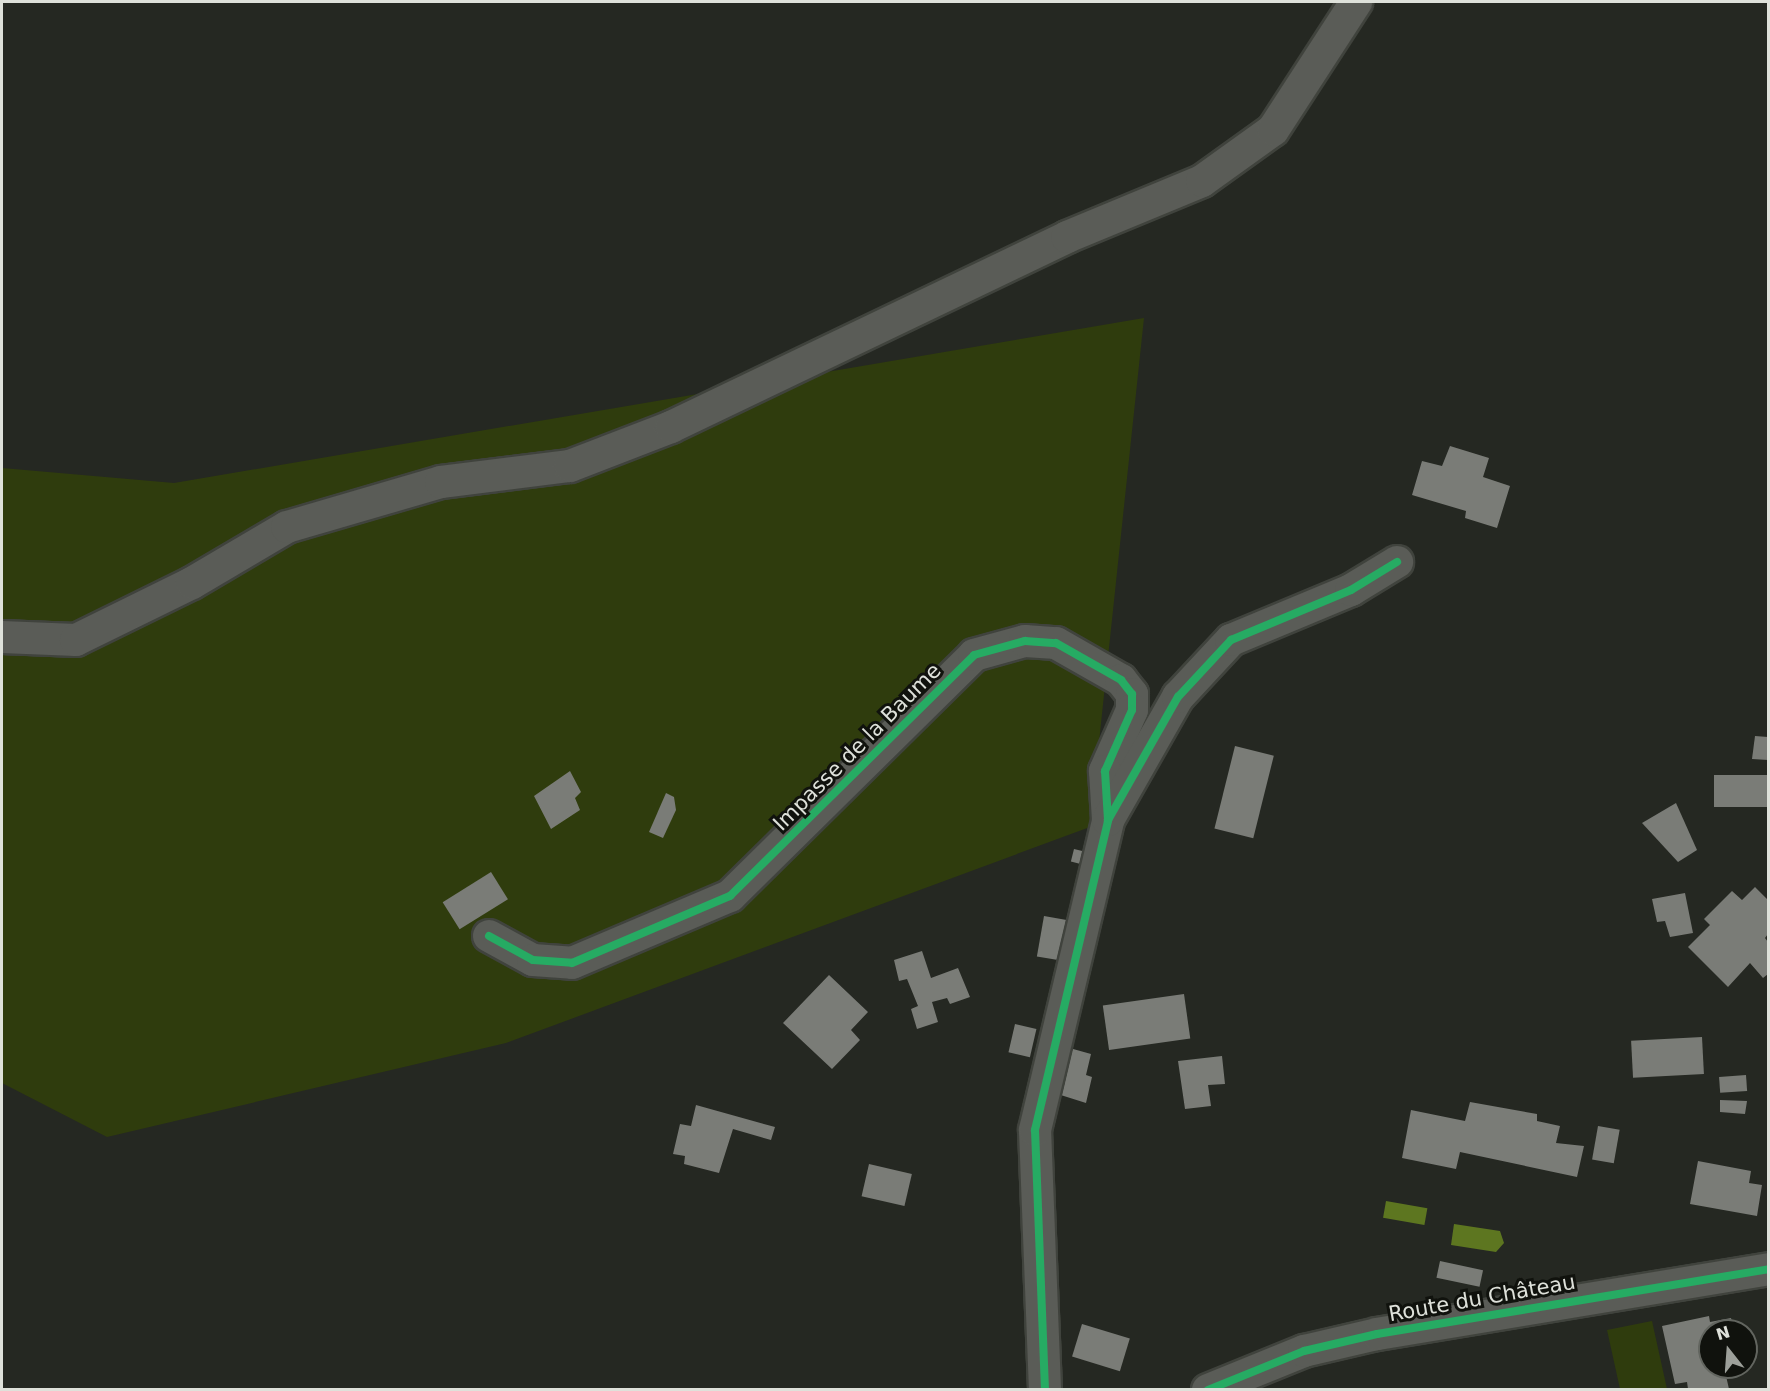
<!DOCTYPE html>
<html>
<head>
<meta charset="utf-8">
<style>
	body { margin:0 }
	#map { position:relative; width:1770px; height:1391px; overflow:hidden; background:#252822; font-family:"DejaVu Sans",sans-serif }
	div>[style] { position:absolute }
	.green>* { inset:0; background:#2f3c0d }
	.water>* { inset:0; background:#5d7620; transform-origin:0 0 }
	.building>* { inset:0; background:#7a7c77; transform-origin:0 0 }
	.roads { filter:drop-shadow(2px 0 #40433d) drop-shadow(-2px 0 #40433d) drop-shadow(0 2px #40433d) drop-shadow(0 -2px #40433d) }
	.minor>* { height:32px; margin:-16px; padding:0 16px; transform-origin:16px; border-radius:16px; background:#5a5c57 }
	.cycleway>* { height:8px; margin:-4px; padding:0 4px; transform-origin:4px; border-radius:4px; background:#26ab63 }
	span { translate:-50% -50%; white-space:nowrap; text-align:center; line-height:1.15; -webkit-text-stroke:6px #10120d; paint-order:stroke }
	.street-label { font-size:21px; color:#dee1da }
	.frame { position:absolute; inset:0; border:3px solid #dee1da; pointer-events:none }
	.north { position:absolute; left:1698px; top:1319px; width:60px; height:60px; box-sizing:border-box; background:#10120d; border:2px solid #62655f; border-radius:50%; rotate:343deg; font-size:16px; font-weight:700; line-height:24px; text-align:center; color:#dee1da }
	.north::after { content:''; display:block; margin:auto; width:21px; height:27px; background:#9da09a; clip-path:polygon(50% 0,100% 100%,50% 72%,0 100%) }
</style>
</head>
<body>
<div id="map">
	<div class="green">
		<i style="clip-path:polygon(1144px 318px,1090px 827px,506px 1043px,107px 1137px,2px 1083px,2px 468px,174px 483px)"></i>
		<i style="clip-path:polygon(1652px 1321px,1667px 1389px,1620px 1389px,1607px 1330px)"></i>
	</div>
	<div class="water">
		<i style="left:1386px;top:1201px;width:42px;height:17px;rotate:10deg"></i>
		<i style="clip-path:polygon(1454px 1224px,1500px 1231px,1504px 1243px,1496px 1252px,1451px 1245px)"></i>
	</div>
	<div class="building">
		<i style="clip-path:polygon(1450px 446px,1489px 458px,1483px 477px,1510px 486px,1497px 528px,1465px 518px,1466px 511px,1412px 495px,1422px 461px,1442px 466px)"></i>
		<i style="clip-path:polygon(1755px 736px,1768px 737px,1768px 760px,1752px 759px)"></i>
		<i style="left:1235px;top:746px;width:40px;height:85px;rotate:14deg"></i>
		<i style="clip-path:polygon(570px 771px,581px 792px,575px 798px,580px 810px,551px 829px,534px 796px)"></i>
		<i style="left:1768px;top:775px;width:32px;height:54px;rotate:90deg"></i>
		<i style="clip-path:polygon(666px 793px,674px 797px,676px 810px,663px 838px,649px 832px)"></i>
		<i style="clip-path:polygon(1676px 803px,1697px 850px,1678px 862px,1642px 823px)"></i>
		<i style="left:1074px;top:849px;width:16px;height:13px;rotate:14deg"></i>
		<i style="left:491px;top:872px;width:32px;height:57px;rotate:58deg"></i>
		<i style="clip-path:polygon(1755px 887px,1768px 900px,1768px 934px,1765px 938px,1768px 942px,1768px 974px,1763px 978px,1750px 963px,1728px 987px,1688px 947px,1710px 925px,1704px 919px,1732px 891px,1742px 900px)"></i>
		<i style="clip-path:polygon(1685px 893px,1693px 933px,1670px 937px,1665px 921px,1657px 922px,1652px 899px)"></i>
		<i style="left:1044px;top:916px;width:23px;height:41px;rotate:10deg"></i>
		<i style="clip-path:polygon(922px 951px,931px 978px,958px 968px,970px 997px,950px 1004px,947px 998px,932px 1002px,938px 1022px,917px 1029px,911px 1009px,918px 1006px,907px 979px,899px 981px,894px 960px)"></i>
		<i style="clip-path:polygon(829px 975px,868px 1012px,851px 1030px,860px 1040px,832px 1069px,783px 1023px)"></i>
		<i style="left:1184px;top:994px;width:45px;height:82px;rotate:82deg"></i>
		<i style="left:1015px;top:1024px;width:22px;height:29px;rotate:13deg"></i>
		<i style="left:1702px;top:1037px;width:37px;height:71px;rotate:87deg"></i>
		<i style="clip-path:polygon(1066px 1047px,1091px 1054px,1086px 1075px,1092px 1077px,1086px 1103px,1048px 1091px)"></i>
		<i style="clip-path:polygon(1222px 1056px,1225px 1084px,1208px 1085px,1211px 1106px,1185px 1109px,1178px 1061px)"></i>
		<i style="left:1746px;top:1075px;width:16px;height:27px;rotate:86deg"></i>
		<i style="clip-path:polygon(1720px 1100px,1747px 1101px,1745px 1114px,1720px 1112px)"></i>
		<i style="clip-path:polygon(1470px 1102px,1537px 1114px,1537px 1121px,1560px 1126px,1556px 1143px,1584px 1146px,1577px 1177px,1460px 1152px,1456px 1169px,1402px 1158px,1411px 1110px,1465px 1121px)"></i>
		<i style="clip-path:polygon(696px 1105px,775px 1127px,771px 1140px,733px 1129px,719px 1173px,684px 1164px,685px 1156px,673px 1154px,680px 1124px,691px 1126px)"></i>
		<i style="left:1598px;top:1126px;width:22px;height:34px;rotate:10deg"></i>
		<i style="clip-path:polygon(1698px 1161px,1751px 1171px,1749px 1183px,1762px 1185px,1757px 1216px,1690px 1204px)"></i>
		<i style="left:869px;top:1164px;width:44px;height:33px;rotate:13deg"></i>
		<i style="left:1440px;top:1261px;width:44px;height:17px;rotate:12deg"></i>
		<i style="clip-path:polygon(1709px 1316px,1710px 1322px,1731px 1318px,1734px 1331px,1710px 1331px,1710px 1367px,1724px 1367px,1729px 1389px,1688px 1389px,1687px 1382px,1675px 1384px,1662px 1326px)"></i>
		<i style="left:1082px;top:1324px;width:50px;height:34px;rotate:17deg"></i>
	</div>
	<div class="roads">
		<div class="minor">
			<i style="left:2px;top:637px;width:74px;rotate:2.3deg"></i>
			<i style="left:76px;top:640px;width:129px;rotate:-26.2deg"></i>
			<i style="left:192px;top:583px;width:110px;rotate:-30.5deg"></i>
			<i style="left:287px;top:527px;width:160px;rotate:-16.3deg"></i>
			<i style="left:441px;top:482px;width:130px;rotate:-7.1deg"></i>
			<i style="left:570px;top:466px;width:108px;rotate:-21.1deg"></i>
			<i style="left:671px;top:427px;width:439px;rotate:-25.6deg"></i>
			<i style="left:1067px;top:237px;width:146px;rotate:-22.5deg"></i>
			<i style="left:1202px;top:181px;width:87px;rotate:-35.7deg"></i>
			<i style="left:1273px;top:130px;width:153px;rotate:-57deg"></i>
			<i style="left:489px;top:936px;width:50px;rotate:28.6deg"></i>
			<i style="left:533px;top:960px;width:39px;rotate:4deg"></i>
			<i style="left:572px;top:963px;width:172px;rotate:-23deg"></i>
			<i style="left:730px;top:896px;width:343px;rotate:-44.6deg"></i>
			<i style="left:974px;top:655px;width:53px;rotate:-15.4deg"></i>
			<i style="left:1025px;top:641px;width:31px;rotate:4deg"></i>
			<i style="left:1056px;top:643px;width:75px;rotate:29.6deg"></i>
			<i style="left:1121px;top:680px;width:18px;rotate:52deg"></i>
			<i style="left:1132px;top:694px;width:16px;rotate:90deg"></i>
			<i style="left:1132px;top:710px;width:67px;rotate:113.9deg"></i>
			<i style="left:1105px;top:771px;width:49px;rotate:86.5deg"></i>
			<i style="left:1045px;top:1390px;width:260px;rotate:-92.2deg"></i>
			<i style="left:1035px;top:1130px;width:318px;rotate:-76.7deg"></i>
			<i style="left:1108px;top:820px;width:142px;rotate:-60.4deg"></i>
			<i style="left:1178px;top:697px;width:78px;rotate:-47.1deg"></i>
			<i style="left:1231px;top:640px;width:130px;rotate:-22.6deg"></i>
			<i style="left:1351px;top:590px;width:54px;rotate:-31.3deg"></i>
			<i style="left:1208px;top:1390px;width:104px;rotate:-22.1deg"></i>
			<i style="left:1304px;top:1351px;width:75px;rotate:-13.1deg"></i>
			<i style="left:1377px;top:1334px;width:396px;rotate:-9.4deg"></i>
		</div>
	</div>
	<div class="cycleway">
		<i style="left:489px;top:936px;width:50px;rotate:28.6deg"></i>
		<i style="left:533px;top:960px;width:39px;rotate:4deg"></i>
		<i style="left:572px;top:963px;width:172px;rotate:-23deg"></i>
		<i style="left:730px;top:896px;width:343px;rotate:-44.6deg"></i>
		<i style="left:974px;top:655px;width:53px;rotate:-15.4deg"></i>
		<i style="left:1025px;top:641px;width:31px;rotate:4deg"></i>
		<i style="left:1056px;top:643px;width:75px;rotate:29.6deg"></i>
		<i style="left:1121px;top:680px;width:18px;rotate:52deg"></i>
		<i style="left:1132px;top:694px;width:16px;rotate:90deg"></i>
		<i style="left:1132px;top:710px;width:67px;rotate:113.9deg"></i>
		<i style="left:1105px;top:771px;width:49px;rotate:86.5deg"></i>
		<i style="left:1045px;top:1390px;width:260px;rotate:-92.2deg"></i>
		<i style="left:1035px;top:1130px;width:318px;rotate:-76.7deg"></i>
		<i style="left:1108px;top:820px;width:142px;rotate:-60.4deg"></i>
		<i style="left:1178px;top:697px;width:78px;rotate:-47.1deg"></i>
		<i style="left:1231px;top:640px;width:130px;rotate:-22.6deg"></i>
		<i style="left:1351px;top:590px;width:54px;rotate:-31.3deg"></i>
		<i style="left:1208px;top:1390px;width:104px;rotate:-22.1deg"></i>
		<i style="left:1304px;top:1351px;width:75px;rotate:-13.1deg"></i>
		<i style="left:1377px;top:1334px;width:396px;rotate:-9.4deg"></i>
	</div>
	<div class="street-label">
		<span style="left:857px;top:747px;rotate:-45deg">Impasse de la Baume</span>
		<span style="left:1482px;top:1298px;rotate:-10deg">Route du Château</span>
	</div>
	<div class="frame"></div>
	<div class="north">N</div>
</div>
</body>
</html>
